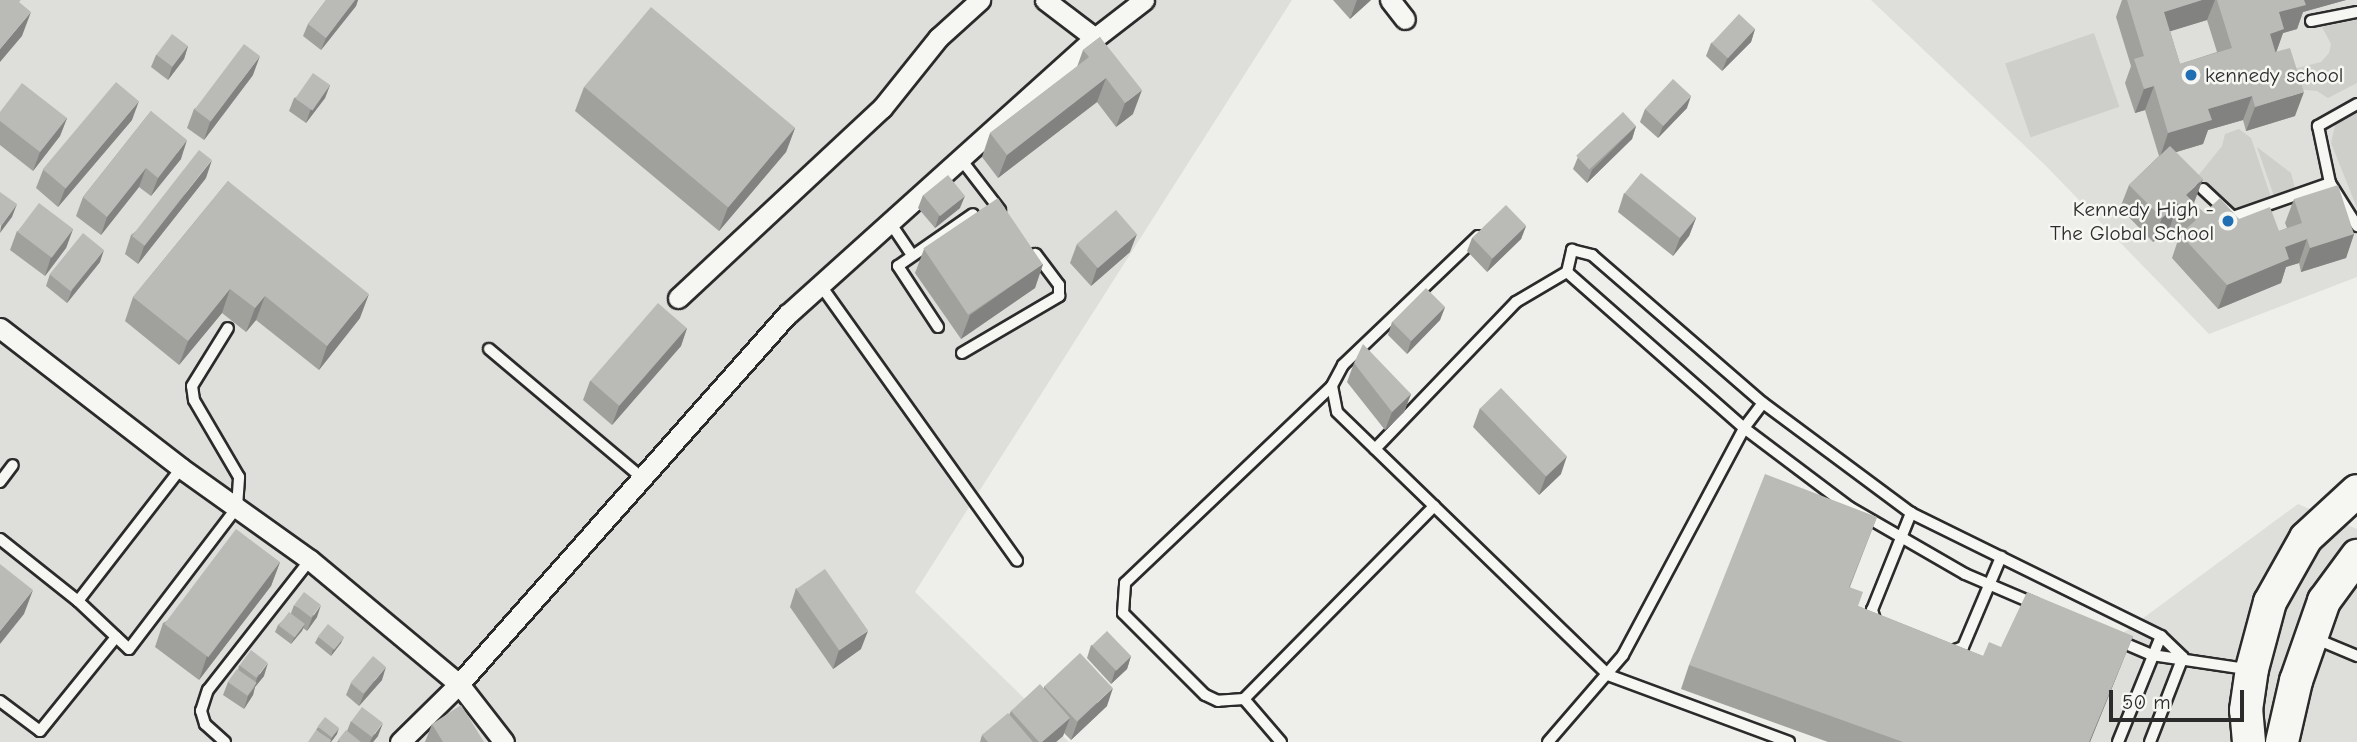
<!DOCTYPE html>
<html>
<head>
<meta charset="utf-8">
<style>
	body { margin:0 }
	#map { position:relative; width:2357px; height:742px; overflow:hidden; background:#eeeeea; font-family:"Comic Neue",sans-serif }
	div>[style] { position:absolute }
	.built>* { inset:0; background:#dededb }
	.green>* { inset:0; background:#cececa; transform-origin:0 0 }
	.roads { filter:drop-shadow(2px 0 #2b2b2b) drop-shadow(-2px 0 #2b2b2b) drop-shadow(0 2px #2b2b2b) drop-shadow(0 -2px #2b2b2b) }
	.lane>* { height:10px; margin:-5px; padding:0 5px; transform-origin:5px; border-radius:5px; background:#f6f6f2 }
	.street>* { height:19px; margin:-9.5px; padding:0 9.5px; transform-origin:9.5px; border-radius:9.5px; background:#f6f6f2 }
	.primary>* { height:32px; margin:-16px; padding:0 16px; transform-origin:16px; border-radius:16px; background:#f6f6f2 }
	.wall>* { inset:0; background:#a0a09d }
	.shaded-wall>* { inset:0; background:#828280 }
	.building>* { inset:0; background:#babab7; transform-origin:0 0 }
	.dots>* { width:19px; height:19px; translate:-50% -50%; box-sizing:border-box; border:4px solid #f6f6f2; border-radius:50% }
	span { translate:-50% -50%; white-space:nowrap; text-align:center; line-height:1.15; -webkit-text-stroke:5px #f6f6f2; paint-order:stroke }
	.poi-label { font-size:21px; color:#2b2b2b }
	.left { translate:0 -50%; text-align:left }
	.right { translate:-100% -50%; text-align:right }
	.scale { position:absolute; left:2109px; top:690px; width:135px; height:32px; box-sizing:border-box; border:4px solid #2b2b2b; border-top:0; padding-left:9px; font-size:21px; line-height:24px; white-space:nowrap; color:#2b2b2b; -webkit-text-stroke:5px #f6f6f2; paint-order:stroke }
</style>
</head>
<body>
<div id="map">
	<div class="built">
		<i style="clip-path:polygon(0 0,1292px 0,915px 592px,1069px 742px,0 742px)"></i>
		<i style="clip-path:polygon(1871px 0,2357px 0,2357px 277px,2209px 334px,2045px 165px)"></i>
		<i style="clip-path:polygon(2298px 504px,2357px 529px,2357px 742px,1975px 742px)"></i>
	</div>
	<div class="green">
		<i style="clip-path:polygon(2357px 20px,2357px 83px,2328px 98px,2317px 91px,2295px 89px,2289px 70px,2321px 62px,2329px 53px,2331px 44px,2322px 27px)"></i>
		<i style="left:2094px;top:33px;width:78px;height:94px;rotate:71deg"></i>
		<i style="clip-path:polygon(2357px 110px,2357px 208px,2331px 143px,2337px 117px)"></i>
		<i style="clip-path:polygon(2239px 129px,2251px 138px,2272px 200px,2232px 211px,2197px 177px,2222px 146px,2225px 134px)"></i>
		<i style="clip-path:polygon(2257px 147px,2291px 173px,2295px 188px,2290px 192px,2275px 199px)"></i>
	</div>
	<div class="roads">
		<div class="lane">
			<i style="left:2311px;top:21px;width:47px;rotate:-11.1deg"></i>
			<i style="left:2357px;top:104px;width:45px;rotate:150.6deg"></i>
			<i style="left:2318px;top:126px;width:58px;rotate:78.1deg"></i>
			<i style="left:2330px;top:183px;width:51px;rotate:57.9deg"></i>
			<i style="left:960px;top:158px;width:66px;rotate:52.4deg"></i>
			<i style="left:2203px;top:189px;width:41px;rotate:43deg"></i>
			<i style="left:2233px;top:217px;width:103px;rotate:-19.3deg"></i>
			<i style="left:889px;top:221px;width:40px;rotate:56deg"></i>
			<i style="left:1478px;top:236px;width:187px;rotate:136.3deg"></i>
			<i style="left:1343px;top:365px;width:24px;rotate:118deg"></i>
			<i style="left:1332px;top:386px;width:26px;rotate:79deg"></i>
			<i style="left:1337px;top:412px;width:378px;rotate:44.1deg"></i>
			<i style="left:1608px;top:675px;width:193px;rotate:20.3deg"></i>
			<i style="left:1567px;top:272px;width:236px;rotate:41.4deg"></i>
			<i style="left:1744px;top:428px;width:131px;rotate:37deg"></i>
			<i style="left:1849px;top:507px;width:134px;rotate:30deg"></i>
			<i style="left:1965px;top:574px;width:76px;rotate:23.2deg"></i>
			<i style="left:819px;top:283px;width:341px;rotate:54.5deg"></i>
			<i style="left:938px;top:327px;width:73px;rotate:-123.3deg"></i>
			<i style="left:898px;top:266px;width:91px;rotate:-34.7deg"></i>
			<i style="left:489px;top:349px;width:200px;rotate:40.1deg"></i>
			<i style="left:962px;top:353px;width:113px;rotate:-30.4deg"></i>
			<i style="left:1059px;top:296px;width:11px;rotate:-90deg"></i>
			<i style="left:1059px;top:285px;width:39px;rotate:-127deg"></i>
			<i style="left:1375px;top:449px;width:204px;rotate:-46.2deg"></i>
			<i style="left:1516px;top:302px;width:59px;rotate:-30.5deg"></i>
			<i style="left:1567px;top:272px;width:23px;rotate:-77deg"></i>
			<i style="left:1572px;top:250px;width:21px;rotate:14deg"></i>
			<i style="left:1592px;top:255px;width:226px;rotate:40.9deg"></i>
			<i style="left:1763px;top:403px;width:184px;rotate:36.6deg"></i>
			<i style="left:1911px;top:513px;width:279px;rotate:26.2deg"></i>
			<i style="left:2161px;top:636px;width:30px;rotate:44deg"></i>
			<i style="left:0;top:482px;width:21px;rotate:-53deg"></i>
			<i style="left:0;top:539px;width:100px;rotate:38.5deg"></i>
			<i style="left:78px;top:601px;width:168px;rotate:-52.2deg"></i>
			<i style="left:78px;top:601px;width:70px;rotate:43.3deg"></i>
			<i style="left:129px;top:649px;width:178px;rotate:-52.7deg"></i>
			<i style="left:237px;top:507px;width:30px;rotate:-86deg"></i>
			<i style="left:239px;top:477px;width:89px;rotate:-120.3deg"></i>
			<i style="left:194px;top:400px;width:14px;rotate:-98deg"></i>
			<i style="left:192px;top:386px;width:68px;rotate:-58.2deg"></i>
			<i style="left:1876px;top:623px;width:14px;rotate:-107deg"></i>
			<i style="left:1872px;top:610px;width:105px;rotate:-68.1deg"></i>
			<i style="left:2314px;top:638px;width:47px;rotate:22.7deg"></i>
			<i style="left:2119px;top:641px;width:36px;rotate:23deg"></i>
			<i style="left:2152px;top:655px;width:95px;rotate:8.5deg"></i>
			<i style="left:1950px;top:652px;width:14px;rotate:-21deg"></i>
			<i style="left:1963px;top:647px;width:98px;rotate:-67.1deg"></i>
			<i style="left:1244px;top:699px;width:26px;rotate:176deg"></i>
			<i style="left:1218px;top:701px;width:14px;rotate:-155deg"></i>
			<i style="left:1205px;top:695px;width:116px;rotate:-135deg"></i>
			<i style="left:1123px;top:613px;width:30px;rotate:-86deg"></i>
			<i style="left:1125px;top:583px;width:286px;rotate:-43.6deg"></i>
			<i style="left:0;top:701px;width:50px;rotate:36.9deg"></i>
			<i style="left:40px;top:731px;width:121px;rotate:-51deg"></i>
			<i style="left:225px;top:742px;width:27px;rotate:-138deg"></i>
			<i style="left:205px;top:724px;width:14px;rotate:-107deg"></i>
			<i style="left:201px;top:711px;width:22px;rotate:-72deg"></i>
			<i style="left:208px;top:690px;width:165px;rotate:-51.9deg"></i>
			<i style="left:1281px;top:742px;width:57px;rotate:-130.7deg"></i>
			<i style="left:1244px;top:699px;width:271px;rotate:-45.4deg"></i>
			<i style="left:1548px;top:742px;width:115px;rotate:-49.2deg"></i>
			<i style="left:1623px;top:655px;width:257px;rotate:-61.9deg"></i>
			<i style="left:1744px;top:428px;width:31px;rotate:-53deg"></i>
			<i style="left:2118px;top:742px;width:114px;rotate:-67.9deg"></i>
			<i style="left:2150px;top:742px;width:91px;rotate:-68.8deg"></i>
		</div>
		<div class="street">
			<i style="left:1045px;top:0;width:63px;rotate:37.2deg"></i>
			<i style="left:1390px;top:0;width:24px;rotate:52deg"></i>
			<i style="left:678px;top:298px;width:279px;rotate:-43deg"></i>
			<i style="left:882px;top:108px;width:90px;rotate:-51.3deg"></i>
			<i style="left:938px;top:38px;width:57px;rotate:-42.1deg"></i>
			<i style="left:0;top:328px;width:229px;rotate:37.7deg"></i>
			<i style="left:181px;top:468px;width:158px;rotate:35.5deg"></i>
			<i style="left:310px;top:560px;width:194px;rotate:39.8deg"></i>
			<i style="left:459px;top:684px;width:73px;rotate:52.2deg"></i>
			<i style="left:400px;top:742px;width:83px;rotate:-44.5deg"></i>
			<i style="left:459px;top:684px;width:495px;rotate:-48.4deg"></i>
			<i style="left:788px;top:314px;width:413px;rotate:-42deg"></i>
			<i style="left:1095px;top:38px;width:62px;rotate:-37.8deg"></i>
		</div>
		<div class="primary">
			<i style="left:2249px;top:742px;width:32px;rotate:-95deg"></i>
			<i style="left:2246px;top:710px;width:41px;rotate:-81.7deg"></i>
			<i style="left:2252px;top:669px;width:69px;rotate:-75deg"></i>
			<i style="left:2270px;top:602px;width:73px;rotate:-60.6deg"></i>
			<i style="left:2306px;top:538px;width:69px;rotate:-42.7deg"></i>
			<i style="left:2282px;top:742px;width:63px;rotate:-77.1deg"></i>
			<i style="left:2296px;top:681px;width:85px;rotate:-70.7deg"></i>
			<i style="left:2324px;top:601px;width:56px;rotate:-53.7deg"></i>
		</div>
	</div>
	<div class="wall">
		<i style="clip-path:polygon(326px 0,358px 0,356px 6px,321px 50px,303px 36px,308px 24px)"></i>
		<i style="clip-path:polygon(1333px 0,1371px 0,1350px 19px)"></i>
		<i style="clip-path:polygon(evenodd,2122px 0,2346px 0,2303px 12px,2297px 29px,2283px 33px,2276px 52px,2295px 116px,2246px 131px,2243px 120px,2208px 130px,2203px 144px,2176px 152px,2194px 203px,2204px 213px,2239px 219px,2279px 231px,2287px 228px,2285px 223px,2294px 199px,2354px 234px,2346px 258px,2301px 272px,2299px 263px,2286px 267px,2281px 283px,2218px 309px,2172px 258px,2179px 237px,2170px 227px,2153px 242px,2120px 208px,2129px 185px,2159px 156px,2145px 110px,2135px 113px,2125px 83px,2131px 66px,2116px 17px,2122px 0,2207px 20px,2217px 52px,2180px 64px,2170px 31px,2207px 20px)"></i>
		<i style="clip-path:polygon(1755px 29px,1751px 42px,1722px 71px,1706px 56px,1711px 43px)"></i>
		<i style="clip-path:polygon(1100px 37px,1133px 114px,1116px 127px,1097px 102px,998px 178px,982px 157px,990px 133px,1077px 67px,1083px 50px)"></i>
		<i style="clip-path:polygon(188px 46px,184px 59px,168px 80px,151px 67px,156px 55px)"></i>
		<i style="clip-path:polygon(253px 75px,204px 140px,187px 128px,194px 109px)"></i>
		<i style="clip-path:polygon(330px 85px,325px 98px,306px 123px,289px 111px,294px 98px)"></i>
		<i style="clip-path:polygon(584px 87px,795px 128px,786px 152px,719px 231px,575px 111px)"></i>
		<i style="clip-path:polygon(1687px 108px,1658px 138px,1640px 122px,1645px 109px)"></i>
		<i style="clip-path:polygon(151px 111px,181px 159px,151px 196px,139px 187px,101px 235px,76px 216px,83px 197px)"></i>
		<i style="clip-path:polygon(0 112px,67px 118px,60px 136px,33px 171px,0 145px)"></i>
		<i style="clip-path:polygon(132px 120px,58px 207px,36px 188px,43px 170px)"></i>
		<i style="clip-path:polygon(1636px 126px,1632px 139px,1587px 183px,1573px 169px,1578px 157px)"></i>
		<i style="clip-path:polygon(206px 178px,138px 264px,125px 254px,131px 235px)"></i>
		<i style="clip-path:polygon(228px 181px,360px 318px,319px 370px,256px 320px,246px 332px,222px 313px,179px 365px,125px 321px,133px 297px)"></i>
		<i style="clip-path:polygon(1624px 193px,1696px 218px,1689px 236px,1673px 256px,1618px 212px)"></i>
		<i style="clip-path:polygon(923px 195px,960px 208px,935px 228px,918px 208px)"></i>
		<i style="clip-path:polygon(1526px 226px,1521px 239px,1487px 272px,1467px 251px,1472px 238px)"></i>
		<i style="clip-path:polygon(73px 229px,66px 248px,45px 276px,10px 250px,17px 231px)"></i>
		<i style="clip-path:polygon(1077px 244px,1130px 252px,1091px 286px,1070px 263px)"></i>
		<i style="clip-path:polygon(924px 249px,1043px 264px,1035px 288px,961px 339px,915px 273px)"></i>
		<i style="clip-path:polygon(100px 262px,67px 303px,46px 286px,50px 274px)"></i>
		<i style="clip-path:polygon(1445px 307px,1440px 320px,1407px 354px,1388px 335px,1392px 322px)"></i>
		<i style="clip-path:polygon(687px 328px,681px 346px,612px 425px,583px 400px,590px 381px)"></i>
		<i style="clip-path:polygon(1354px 363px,1411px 394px,1404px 412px,1385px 430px,1347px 382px)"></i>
		<i style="clip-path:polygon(1480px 408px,1561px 474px,1539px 495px,1473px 427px)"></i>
		<i style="clip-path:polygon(1877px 517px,1850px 587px,1858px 606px,1983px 656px,2001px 647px,2133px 636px,2090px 742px,1828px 742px,1681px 689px,1689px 665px)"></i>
		<i style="clip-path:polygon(280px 562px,271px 586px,199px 680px,155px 647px,163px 623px)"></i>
		<i style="clip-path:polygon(796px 588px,861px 649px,833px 669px,790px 607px)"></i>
		<i style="clip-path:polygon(294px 605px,317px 617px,307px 631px,303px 628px,291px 644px,275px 632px,278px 625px,291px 613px)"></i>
		<i style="clip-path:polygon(318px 637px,341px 643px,331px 656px,315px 643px)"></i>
		<i style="clip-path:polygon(1091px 645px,1131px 656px,1127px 669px,1111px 684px,1087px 658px)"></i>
		<i style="clip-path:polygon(239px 665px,264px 676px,255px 687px,253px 695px,244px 709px,223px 695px,228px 682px,238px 670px)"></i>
		<i style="clip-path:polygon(382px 680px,359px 706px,346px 695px,351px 683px)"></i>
		<i style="clip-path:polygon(1044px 686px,1107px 706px,1071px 740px,1064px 733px,1063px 736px,1056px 742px,980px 742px,982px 735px,1009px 715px,1011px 711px,1044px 688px)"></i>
		<i style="clip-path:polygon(351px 721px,378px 736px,373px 742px,337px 742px,347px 731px)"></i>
		<i style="clip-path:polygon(432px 724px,484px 742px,425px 742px)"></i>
		<i style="clip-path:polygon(318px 727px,337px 734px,331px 742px,316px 730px)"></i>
	</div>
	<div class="shaded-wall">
		<i style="clip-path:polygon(355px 0,358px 0,356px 6px,321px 50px,326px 38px)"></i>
		<i style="clip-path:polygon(1357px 0,1371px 0,1350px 19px)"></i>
		<i style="clip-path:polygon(2202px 0,2215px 0,2207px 20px,2155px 36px,2164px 12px)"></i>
		<i style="clip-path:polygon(2297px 0,2346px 0,2303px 12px,2297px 29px,2283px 33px,2276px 53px,2270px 34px,2279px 12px)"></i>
		<i style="clip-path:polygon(31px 12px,22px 36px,0 62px,0 49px)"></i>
		<i style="clip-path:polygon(1755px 29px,1751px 42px,1722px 71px,1727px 59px)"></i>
		<i style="clip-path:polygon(188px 46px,184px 59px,168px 80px,172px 67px)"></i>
		<i style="clip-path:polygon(260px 56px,253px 75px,204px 140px,210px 122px)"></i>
		<i style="clip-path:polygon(1106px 78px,1097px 102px,998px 178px,1007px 155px)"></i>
		<i style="clip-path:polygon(330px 85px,325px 98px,306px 123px,310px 111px)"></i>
		<i style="clip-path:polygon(2154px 86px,2145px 110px,2135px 113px,2144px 89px)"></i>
		<i style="clip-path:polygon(1142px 90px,1133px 114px,1116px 127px,1125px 103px)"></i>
		<i style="clip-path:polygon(2304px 92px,2295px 116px,2246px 131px,2255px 107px)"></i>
		<i style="clip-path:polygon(1691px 96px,1687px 108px,1658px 138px,1663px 126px)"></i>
		<i style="clip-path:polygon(2252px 96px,2243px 120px,2208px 130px,2203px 144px,2160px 157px,2168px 133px,2208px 109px)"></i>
		<i style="clip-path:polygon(139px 101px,132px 120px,58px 207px,65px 189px)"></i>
		<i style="clip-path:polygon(67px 118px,60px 136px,33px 171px,40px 152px)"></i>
		<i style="clip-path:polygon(1636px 126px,1632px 139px,1587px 183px,1592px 170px)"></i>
		<i style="clip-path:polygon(795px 128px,786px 152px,719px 231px,728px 207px)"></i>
		<i style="clip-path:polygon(187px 140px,181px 159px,151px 196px,158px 178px)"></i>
		<i style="clip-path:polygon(212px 160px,206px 178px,138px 264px,144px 246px)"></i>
		<i style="clip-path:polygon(146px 168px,139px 187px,101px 235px,107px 217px)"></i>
		<i style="clip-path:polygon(2203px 179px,2194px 203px,2186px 195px)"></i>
		<i style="clip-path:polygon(965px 196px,960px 208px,935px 228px,939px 216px)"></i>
		<i style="clip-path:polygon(2178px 203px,2170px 227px,2153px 242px,2162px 218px)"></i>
		<i style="clip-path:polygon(17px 204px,12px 217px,0 233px,1px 226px)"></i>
		<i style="clip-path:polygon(1696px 218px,1689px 236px,1673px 256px,1680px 238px)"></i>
		<i style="clip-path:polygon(1526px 226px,1521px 239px,1487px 272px,1492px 259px)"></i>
		<i style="clip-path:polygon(73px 229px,66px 248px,45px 276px,51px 257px)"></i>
		<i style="clip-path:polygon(1137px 234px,1130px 252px,1091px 286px,1097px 268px)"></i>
		<i style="clip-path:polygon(2354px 234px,2346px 258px,2301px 272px,2310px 248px)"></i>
		<i style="clip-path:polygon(2307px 239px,2299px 263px,2286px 267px,2281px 283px,2218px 309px,2227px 285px,2285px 247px)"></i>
		<i style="clip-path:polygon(104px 250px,100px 262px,67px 303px,72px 290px)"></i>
		<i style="clip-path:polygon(1043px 264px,1035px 288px,961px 339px,970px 315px)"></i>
		<i style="clip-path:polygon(230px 289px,222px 313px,179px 365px,188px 341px)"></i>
		<i style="clip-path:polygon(369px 294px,360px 318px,319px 370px,327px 346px)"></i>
		<i style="clip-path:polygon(265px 296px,256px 320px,246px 332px,255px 308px)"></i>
		<i style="clip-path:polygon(1445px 307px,1440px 320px,1407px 354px,1411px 341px)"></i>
		<i style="clip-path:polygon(687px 328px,681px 346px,612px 425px,619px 406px)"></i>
		<i style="clip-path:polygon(1411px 394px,1404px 412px,1385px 430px,1392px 412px)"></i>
		<i style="clip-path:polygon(1567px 456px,1561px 474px,1539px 495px,1546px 476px)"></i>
		<i style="clip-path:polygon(280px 562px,271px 586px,199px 680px,207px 656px)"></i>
		<i style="clip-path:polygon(33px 590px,24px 614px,0 644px,0 631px)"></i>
		<i style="clip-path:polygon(321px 605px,317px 617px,307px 631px,312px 618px)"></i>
		<i style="clip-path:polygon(305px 624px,302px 631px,291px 644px,294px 638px)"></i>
		<i style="clip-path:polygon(868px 631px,861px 649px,833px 669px,839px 650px)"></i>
		<i style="clip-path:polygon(2133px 636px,2090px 742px,2089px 742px)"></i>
		<i style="clip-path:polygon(344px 637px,341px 643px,331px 656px,333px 650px)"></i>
		<i style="clip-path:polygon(1131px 656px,1127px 669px,1111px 684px,1115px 671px)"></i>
		<i style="clip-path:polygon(268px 663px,264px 676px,255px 687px,253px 695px,244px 709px,248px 696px,254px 688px,257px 678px)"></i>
		<i style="clip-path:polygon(386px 667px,382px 680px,359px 706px,364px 694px)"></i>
		<i style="clip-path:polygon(1113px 688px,1107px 706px,1071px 740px,1078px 721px)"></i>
		<i style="clip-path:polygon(1070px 718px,1063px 736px,1056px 742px,1042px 742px)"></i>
		<i style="clip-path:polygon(383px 723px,378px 736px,373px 742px,370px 742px,372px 738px)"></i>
		<i style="clip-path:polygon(339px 728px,337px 734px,331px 742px,330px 742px,332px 737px)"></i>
	</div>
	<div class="building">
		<i style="clip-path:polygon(0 0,21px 0,19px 2px,31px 12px,0 49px)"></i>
		<i style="clip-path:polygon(326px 0,355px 0,326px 38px,308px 24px)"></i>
		<i style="clip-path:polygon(2127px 0,2202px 0,2164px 12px,2180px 64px,2232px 48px,2217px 0,2304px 0,2306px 5px,2279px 12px,2284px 29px,2270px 34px,2275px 52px,2290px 48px,2304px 92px,2255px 107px,2252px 96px,2208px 109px,2212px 120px,2168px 133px,2154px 86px,2144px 89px,2134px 59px,2144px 56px)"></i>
		<i style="left:651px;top:7px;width:188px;height:104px;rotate:40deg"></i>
		<i style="left:1739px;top:14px;width:22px;height:40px;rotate:43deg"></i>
		<i style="left:172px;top:34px;width:20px;height:26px;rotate:37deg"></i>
		<i style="clip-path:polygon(1100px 37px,1142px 90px,1125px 103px,1106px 78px,1007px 155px,990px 133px,1089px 57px,1083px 50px)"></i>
		<i style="left:244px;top:44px;width:20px;height:82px;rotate:37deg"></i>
		<i style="left:313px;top:73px;width:21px;height:31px;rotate:35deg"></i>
		<i style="left:1673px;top:79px;width:25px;height:41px;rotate:43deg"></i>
		<i style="left:116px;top:82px;width:30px;height:114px;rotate:40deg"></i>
		<i style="clip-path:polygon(22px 83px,67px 118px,40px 152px,0 121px,0 112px)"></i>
		<i style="clip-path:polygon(151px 111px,187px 140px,158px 178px,146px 168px,107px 217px,83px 197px)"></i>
		<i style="left:1623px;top:112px;width:19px;height:64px;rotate:47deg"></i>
		<i style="clip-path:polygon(2170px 146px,2203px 179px,2186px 195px,2204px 213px,2220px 198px,2239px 219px,2270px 207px,2279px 231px,2302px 223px,2294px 199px,2338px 185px,2354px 234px,2310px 248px,2307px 239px,2285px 247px,2289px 259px,2227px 285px,2180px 234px,2196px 220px,2178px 203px,2162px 218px,2129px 185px)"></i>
		<i style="left:199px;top:150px;width:16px;height:109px;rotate:38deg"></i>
		<i style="left:1641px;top:173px;width:71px;height:26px;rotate:39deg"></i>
		<i style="left:948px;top:175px;width:27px;height:32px;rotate:51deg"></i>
		<i style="clip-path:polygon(228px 181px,369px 294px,327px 346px,265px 296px,255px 308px,230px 289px,188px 341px,133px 297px)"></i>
		<i style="clip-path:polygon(0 192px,17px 204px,1px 226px,0 225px)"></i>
		<i style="left:998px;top:198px;width:80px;height:90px;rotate:56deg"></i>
		<i style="left:39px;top:203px;width:43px;height:36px;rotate:37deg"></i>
		<i style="left:1506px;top:205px;width:29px;height:47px;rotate:46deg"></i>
		<i style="left:1116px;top:210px;width:32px;height:52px;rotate:49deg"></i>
		<i style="left:83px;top:233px;width:27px;height:53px;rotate:39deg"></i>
		<i style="left:1426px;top:288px;width:27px;height:48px;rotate:45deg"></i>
		<i style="left:658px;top:303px;width:38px;height:103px;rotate:41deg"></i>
		<i style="clip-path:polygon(1363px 344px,1411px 394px,1392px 412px,1354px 363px)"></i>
		<i style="left:1501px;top:388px;width:95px;height:29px;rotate:46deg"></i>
		<i style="clip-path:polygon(1765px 474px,1877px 517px,1849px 587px,1863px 592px,1858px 606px,1983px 656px,1989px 642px,2001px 647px,2027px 592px,2133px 636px,2089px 742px,1903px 742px,1689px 665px)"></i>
		<i style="left:236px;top:529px;width:55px;height:119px;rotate:37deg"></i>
		<i style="clip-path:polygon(0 564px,33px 590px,0 631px)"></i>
		<i style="left:825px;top:569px;width:75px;height:35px;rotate:55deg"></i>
		<i style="left:304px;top:592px;width:21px;height:16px;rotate:37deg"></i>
		<i style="left:289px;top:612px;width:20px;height:17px;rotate:37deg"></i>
		<i style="left:328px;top:624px;width:21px;height:16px;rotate:39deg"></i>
		<i style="left:1107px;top:631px;width:35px;height:21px;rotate:46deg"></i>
		<i style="left:251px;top:650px;width:21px;height:19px;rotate:37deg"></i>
		<i style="left:1080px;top:653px;width:48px;height:49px;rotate:47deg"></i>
		<i style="left:373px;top:656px;width:17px;height:35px;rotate:40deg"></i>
		<i style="left:237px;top:669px;width:24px;height:16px;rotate:35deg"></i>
		<i style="clip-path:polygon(1040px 684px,1070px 718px,1042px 742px,1039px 742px,1011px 711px)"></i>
		<i style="clip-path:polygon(461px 705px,484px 742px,443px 742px,432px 724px)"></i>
		<i style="left:362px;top:707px;width:26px;height:18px;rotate:37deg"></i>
		<i style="clip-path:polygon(1008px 713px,1033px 742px,988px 742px,982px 735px)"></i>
		<i style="left:325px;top:717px;width:18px;height:12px;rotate:38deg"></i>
		<i style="clip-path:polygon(316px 730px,331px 740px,330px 742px,308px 742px)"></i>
		<i style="clip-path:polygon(346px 730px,361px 742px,340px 742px,338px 740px)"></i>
	</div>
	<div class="dots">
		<i style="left:2191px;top:75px;background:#1f6fb2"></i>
		<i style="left:2228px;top:221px;background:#1f6fb2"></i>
	</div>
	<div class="poi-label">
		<span class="left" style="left:2205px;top:75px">kennedy school</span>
		<span class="right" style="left:2214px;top:221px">Kennedy High -<br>The Global School</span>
	</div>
	<div class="scale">50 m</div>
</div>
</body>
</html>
